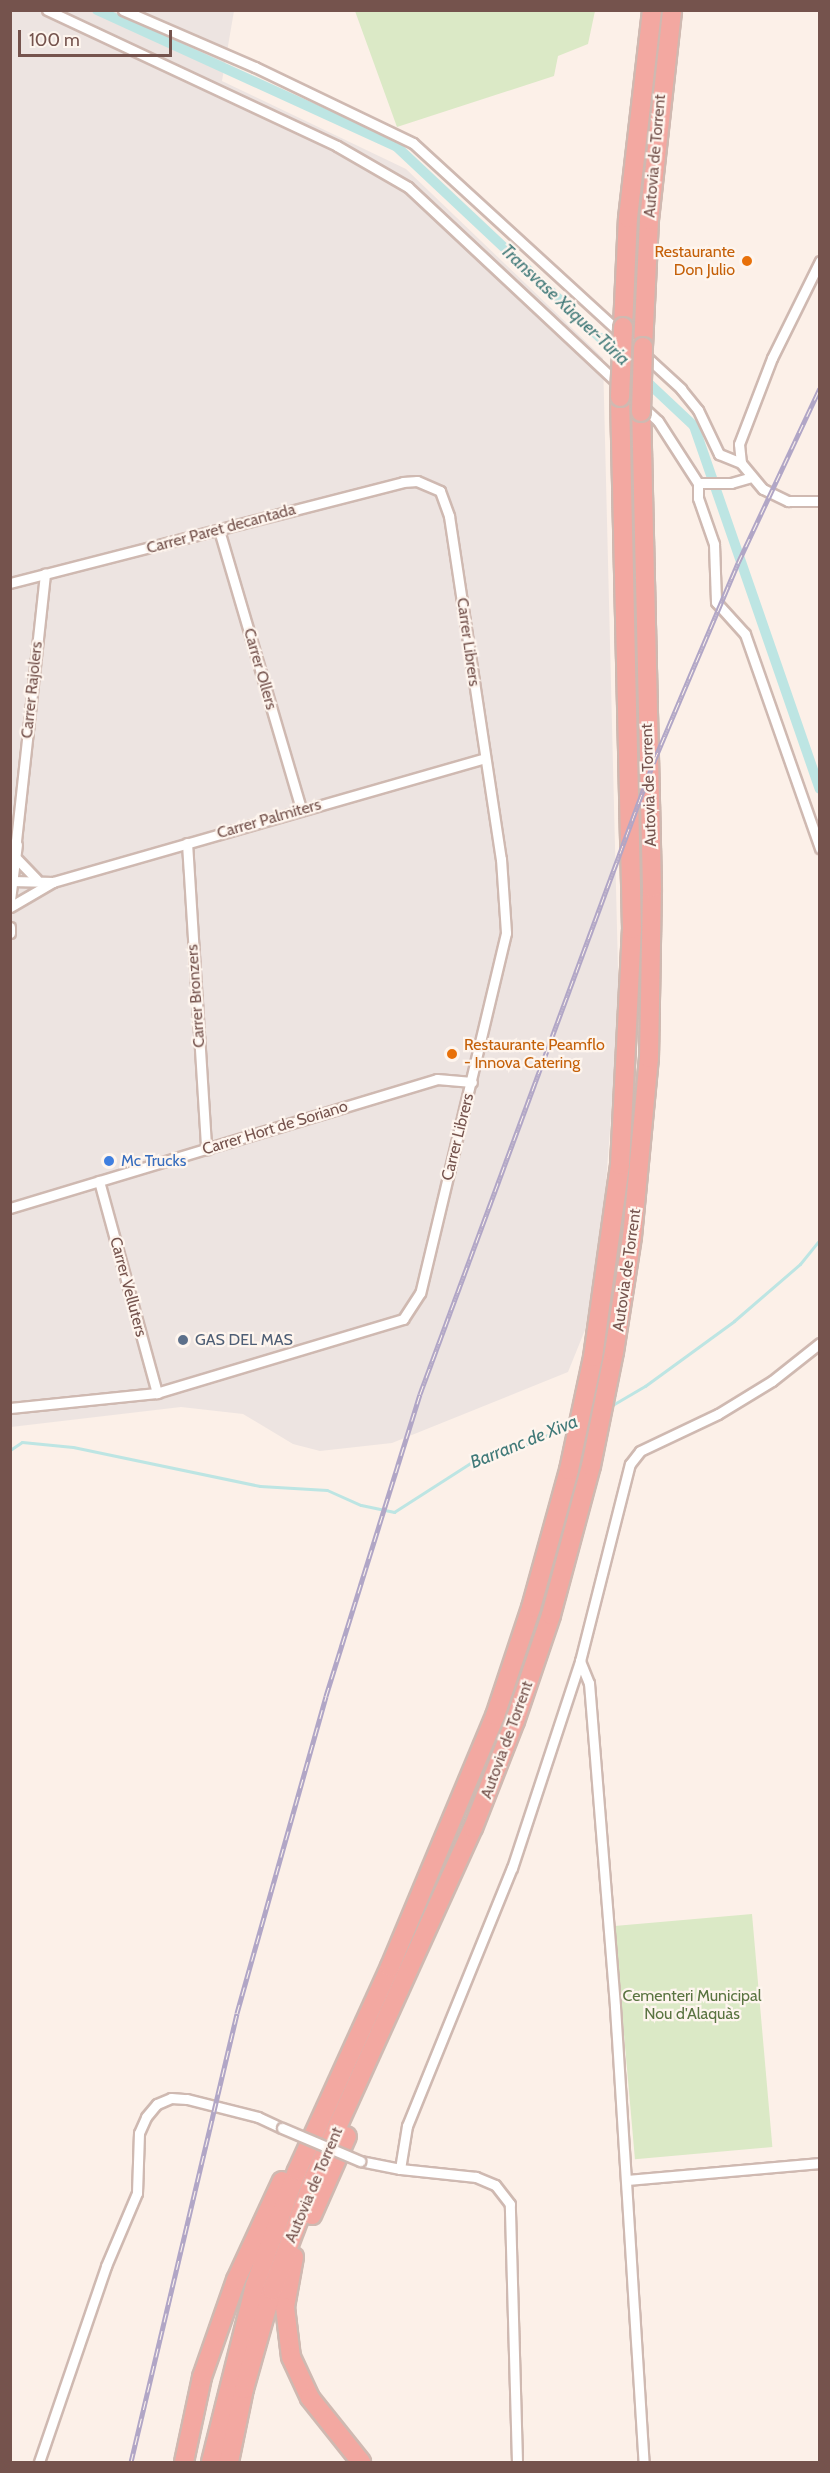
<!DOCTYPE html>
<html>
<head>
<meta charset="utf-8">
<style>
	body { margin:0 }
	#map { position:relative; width:830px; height:2473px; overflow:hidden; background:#fcf0e8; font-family:Cabin,sans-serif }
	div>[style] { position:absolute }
	.industrial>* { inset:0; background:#ede4e1 }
	.green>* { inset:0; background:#dbe9c6; transform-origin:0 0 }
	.stream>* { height:3px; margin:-1.5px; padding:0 1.5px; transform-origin:1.5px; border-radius:1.5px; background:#bde5e3 }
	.canal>* { height:10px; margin:-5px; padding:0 5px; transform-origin:5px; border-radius:5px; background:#bde5e3 }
	.roads { filter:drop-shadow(2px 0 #cfb9b1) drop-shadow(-2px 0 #cfb9b1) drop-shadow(0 2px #cfb9b1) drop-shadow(0 -2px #cfb9b1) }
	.street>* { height:9px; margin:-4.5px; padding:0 4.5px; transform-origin:4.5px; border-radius:4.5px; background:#fff }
	.highway>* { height:18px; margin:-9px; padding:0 9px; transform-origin:9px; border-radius:9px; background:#f3a8a1 }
	.rail>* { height:5px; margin-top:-2.5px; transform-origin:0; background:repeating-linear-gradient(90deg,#fef5ee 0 9px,#b1a6c6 0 18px); box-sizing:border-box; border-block:2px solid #b1a6c6 }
	.bridges { filter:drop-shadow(2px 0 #cfb9b1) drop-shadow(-2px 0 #cfb9b1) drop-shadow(0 2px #cfb9b1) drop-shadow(0 -2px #cfb9b1) }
	.street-bridge>* { height:9px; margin:-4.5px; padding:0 4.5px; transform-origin:4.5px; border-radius:4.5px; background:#fff }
	.highway-bridge>* { height:18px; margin:-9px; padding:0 9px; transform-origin:9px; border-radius:9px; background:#f3a8a1 }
	.dots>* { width:16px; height:16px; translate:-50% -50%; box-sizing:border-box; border:3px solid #fef5ee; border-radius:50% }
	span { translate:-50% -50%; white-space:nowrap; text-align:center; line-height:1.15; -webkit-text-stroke:4.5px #fef5ee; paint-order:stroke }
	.street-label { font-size:16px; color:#75534d }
	.food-label { font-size:16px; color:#c56008 }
	.right { translate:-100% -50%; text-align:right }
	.left { translate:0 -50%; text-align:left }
	.shop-label { font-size:16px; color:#366cbe }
	.service-label { font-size:16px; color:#4e5e75 }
	.park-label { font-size:16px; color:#5a7441 }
	.water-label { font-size:18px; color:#407978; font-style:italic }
	.frame { position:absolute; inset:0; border:12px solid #75534d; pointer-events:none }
	.scale { position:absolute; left:18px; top:30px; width:154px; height:27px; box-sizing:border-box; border:3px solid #75534d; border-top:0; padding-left:8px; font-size:18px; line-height:21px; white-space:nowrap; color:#75534d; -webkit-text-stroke:4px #fef5ee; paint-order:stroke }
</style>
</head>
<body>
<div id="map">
	<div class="industrial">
		<i style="clip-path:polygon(10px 11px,234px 11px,222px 81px,406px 169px,603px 358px,619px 1009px,603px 1223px,585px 1330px,568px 1372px,392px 1443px,320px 1451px,293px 1444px,243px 1414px,181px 1407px,11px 1427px)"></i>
	</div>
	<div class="green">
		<i style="clip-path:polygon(355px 11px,355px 10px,595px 11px,588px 44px,558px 56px,554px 76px,397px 127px)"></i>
		<i style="left:752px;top:1914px;width:234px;height:138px;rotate:85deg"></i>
	</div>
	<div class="stream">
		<i style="left:609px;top:1407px;width:42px;rotate:-30.3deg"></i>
		<i style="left:645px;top:1386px;width:110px;rotate:-36.1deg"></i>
		<i style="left:734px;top:1321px;width:87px;rotate:-40.8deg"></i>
		<i style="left:800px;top:1264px;width:32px;rotate:-51deg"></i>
		<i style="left:10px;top:1450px;width:14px;rotate:-34deg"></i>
		<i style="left:22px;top:1442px;width:51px;rotate:5.6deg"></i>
		<i style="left:73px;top:1447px;width:191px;rotate:11.8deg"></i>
		<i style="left:260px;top:1486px;width:67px;rotate:3.4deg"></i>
		<i style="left:327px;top:1490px;width:37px;rotate:24deg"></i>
		<i style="left:361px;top:1505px;width:34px;rotate:12deg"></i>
		<i style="left:394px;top:1512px;width:100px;rotate:-32.7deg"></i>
		<i style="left:478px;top:1458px;width:40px;rotate:-14.4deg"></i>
		<i style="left:517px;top:1448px;width:59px;rotate:-23.1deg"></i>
	</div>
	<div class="canal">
		<i style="left:97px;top:10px;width:330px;rotate:24.5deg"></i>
		<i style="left:397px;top:147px;width:407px;rotate:43.2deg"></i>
		<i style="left:694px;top:426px;width:384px;rotate:70.9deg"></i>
	</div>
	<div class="roads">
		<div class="street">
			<i style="left:47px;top:10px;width:320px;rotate:25.1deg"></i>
			<i style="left:337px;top:146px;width:82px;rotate:30deg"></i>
			<i style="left:408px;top:187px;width:342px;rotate:43.1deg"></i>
			<i style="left:658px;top:421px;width:74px;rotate:57.2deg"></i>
			<i style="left:698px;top:483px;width:15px;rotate:90deg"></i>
			<i style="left:698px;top:498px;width:49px;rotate:70.8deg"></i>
			<i style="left:714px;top:544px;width:58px;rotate:88deg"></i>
			<i style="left:716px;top:602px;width:43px;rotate:47.8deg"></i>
			<i style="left:745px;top:634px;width:227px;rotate:70.7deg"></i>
			<i style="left:123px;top:10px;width:144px;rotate:23.4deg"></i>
			<i style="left:255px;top:67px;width:175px;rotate:25.7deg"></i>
			<i style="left:413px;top:143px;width:364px;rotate:42.5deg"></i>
			<i style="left:681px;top:389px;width:27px;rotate:51deg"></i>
			<i style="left:698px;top:410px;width:49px;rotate:64.5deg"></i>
			<i style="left:719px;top:454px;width:24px;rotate:22deg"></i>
			<i style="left:820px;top:261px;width:108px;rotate:116.3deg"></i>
			<i style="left:772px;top:358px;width:92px;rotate:111deg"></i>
			<i style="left:739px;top:444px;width:19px;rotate:84deg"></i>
			<i style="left:741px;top:463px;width:34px;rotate:50deg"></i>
			<i style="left:763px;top:489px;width:28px;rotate:26deg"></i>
			<i style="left:788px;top:501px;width:32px"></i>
			<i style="left:698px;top:483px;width:33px"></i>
			<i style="left:731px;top:483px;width:19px;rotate:-16deg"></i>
			<i style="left:219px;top:530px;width:291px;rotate:73.6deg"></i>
			<i style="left:10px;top:583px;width:406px;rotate:-14.4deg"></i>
			<i style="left:403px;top:482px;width:14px;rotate:-4deg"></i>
			<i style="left:417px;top:481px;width:25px;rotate:23deg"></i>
			<i style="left:440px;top:491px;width:27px;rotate:70deg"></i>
			<i style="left:449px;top:516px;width:347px;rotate:81.4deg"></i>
			<i style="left:501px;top:859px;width:74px;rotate:86.1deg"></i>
			<i style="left:506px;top:933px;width:370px;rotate:103.4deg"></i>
			<i style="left:420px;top:1293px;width:31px;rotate:123deg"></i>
			<i style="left:403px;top:1319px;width:257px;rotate:163.3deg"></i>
			<i style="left:157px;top:1393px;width:148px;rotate:174.2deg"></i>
			<i style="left:187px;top:843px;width:307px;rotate:86.4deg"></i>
			<i style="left:10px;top:857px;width:17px;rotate:-69deg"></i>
			<i style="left:16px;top:841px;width:269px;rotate:-83.8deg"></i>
			<i style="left:17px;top:859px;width:28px;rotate:46deg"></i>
			<i style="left:11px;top:881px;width:42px;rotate:1.4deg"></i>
			<i style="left:10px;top:900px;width:56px;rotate:-82.9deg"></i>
			<i style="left:10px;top:907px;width:50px;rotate:-30.2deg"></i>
			<i style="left:53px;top:882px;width:449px;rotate:-16deg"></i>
			<i style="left:10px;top:927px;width:6px;rotate:90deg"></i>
			<i style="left:99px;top:1181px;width:220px;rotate:74.7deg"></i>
			<i style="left:10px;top:1208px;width:446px;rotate:-16.8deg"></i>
			<i style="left:437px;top:1079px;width:35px;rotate:5deg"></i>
			<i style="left:580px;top:1661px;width:24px;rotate:68deg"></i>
			<i style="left:589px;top:1683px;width:325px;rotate:85.4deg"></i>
			<i style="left:615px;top:2007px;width:456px;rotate:86.4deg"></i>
			<i style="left:360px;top:2161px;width:41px;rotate:11.3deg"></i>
			<i style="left:627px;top:2180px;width:194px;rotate:-5deg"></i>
			<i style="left:39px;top:2462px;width:207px;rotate:-71.1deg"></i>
			<i style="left:106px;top:2266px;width:79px;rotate:-67deg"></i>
			<i style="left:137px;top:2193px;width:60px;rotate:-88.1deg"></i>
			<i style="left:139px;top:2133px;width:17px;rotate:-66deg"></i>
			<i style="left:146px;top:2117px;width:17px;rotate:-50deg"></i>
			<i style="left:157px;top:2104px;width:15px;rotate:-23deg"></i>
			<i style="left:171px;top:2098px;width:16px;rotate:4deg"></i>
			<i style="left:187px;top:2099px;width:73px;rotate:14.2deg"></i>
			<i style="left:258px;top:2117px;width:26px;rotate:25deg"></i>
			<i style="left:517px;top:2462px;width:258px;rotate:-91.6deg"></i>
			<i style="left:510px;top:2204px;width:24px;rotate:-128deg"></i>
			<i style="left:495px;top:2185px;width:21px;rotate:-157deg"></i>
			<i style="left:476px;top:2177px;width:76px;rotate:-174deg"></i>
			<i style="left:400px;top:2169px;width:44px;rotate:-80.8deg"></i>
			<i style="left:407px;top:2126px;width:279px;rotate:-67.9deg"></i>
			<i style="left:512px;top:1868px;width:218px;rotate:-71.8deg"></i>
			<i style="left:580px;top:1661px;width:203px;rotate:-75.8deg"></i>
			<i style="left:630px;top:1464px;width:16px;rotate:-52deg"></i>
			<i style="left:640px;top:1451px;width:86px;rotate:-25.4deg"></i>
			<i style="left:718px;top:1414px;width:63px;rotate:-31.4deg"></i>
			<i style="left:772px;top:1381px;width:61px;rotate:-38.4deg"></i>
		</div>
		<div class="highway">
			<i style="left:623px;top:327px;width:109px;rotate:-87.4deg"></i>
			<i style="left:628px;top:218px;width:209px;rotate:-83.4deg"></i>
			<i style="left:643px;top:347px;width:127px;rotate:-87.3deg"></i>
			<i style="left:649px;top:220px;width:211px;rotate:-83.7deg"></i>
			<i style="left:312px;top:2215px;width:86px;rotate:-66.1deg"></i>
			<i style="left:294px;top:2257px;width:51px;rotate:100.2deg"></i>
			<i style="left:285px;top:2307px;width:50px;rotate:83.2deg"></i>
			<i style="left:291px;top:2357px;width:45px;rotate:65.1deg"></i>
			<i style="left:310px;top:2398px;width:82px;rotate:51.4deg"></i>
			<i style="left:184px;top:2462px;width:87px;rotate:-78deg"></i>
			<i style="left:202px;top:2377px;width:103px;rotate:-70.7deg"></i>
			<i style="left:236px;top:2280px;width:109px;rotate:-65.1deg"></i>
			<i style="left:211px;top:2462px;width:182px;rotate:-76deg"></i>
			<i style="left:255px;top:2285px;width:121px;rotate:-69.8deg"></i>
			<i style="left:297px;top:2171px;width:224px;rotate:-65.5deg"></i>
			<i style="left:390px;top:1967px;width:272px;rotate:-67.3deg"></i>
			<i style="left:495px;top:1716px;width:114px;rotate:-71.6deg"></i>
			<i style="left:531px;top:1608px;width:143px;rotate:-74.6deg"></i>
			<i style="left:569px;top:1470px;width:116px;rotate:-78deg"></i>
			<i style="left:593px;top:1357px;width:194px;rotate:-82deg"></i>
			<i style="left:620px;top:1165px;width:236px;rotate:-87.1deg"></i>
			<i style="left:632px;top:929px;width:532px;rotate:-91.29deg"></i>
			<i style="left:229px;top:2462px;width:75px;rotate:-78.4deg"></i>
			<i style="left:244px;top:2389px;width:103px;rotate:-74.2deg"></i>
			<i style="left:272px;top:2290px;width:120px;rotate:-69.4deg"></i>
			<i style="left:314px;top:2178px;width:384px;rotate:-65.6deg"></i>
			<i style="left:473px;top:1828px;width:115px;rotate:-68.6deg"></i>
			<i style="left:515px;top:1721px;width:112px;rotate:-71.2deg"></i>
			<i style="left:551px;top:1615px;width:154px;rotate:-75deg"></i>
			<i style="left:591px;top:1466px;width:116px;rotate:-78.6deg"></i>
			<i style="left:614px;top:1352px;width:116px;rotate:-81.1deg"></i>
			<i style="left:632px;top:1237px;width:180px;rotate:-84.6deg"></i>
			<i style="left:649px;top:1058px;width:170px;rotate:-89deg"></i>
			<i style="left:652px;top:888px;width:476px;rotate:-91.3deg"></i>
		</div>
	</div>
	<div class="rail">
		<i style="left:131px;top:2462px;width:461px;rotate:-76.7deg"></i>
		<i style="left:237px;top:2013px;width:329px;rotate:-74.3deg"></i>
		<i style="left:326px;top:1696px;width:316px;rotate:-72.7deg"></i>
		<i style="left:420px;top:1394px;width:675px;rotate:-69.71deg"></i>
		<i style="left:654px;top:761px;width:215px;rotate:-67deg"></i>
		<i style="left:738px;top:563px;width:193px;rotate:-64.9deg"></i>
	</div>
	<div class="bridges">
		<div class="street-bridge">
			<i style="left:282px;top:2128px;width:85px;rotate:22.9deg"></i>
		</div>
		<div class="highway-bridge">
			<i style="left:620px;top:397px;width:70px;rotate:-87.5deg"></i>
			<i style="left:641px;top:412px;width:65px;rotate:-88.2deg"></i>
		</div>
	</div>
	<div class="dots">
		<i style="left:747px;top:261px;background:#e8710a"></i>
		<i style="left:452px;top:1054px;background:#e8710a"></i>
		<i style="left:109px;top:1161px;background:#3f7fe0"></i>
		<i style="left:183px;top:1340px;background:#5c6f8a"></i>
	</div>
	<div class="street-label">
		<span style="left:655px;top:156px;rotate:-85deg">Autovia de Torrent</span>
		<span style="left:221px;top:529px;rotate:-15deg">Carrer Paret decantada</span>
		<span style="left:468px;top:642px;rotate:82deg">Carrer Librers</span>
		<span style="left:260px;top:669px;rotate:74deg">Carrer Ollers</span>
		<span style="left:32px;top:690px;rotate:-84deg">Carrer Rajolers</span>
		<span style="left:649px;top:785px;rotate:-92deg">Autovia de Torrent</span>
		<span style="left:269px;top:819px;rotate:-16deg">Carrer Palmiters</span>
		<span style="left:196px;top:996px;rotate:-94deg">Carrer Bronzers</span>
		<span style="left:275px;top:1128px;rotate:-17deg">Carrer Hort de Soriano</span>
		<span style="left:458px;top:1137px;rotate:-76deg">Carrer Librers</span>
		<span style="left:627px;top:1270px;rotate:-82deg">Autovia de Torrent</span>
		<span style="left:128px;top:1287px;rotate:75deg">Carrer Velluters</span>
		<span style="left:507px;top:1740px;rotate:-70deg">Autovia de Torrent</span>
		<span style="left:314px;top:2185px;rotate:-67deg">Autovia de Torrent</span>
	</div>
	<div class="food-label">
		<span class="right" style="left:735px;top:261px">Restaurante<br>Don Julio</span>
		<span class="left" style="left:464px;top:1054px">Restaurante Peamflo<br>- Innova Catering</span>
	</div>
	<div class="shop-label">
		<span class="left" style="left:121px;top:1161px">Mc Trucks</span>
	</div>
	<div class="service-label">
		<span class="left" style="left:195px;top:1340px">GAS DEL MAS</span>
	</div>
	<div class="park-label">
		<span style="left:692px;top:2005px">Cementeri Municipal<br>Nou d'Alaquàs</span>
	</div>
	<div class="water-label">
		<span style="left:565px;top:305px;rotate:43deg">Transvase Xùquer-Tùria</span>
		<span style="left:524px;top:1442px;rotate:-22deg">Barranc de Xiva</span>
	</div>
	<div class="frame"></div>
	<div class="scale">100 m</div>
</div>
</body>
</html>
